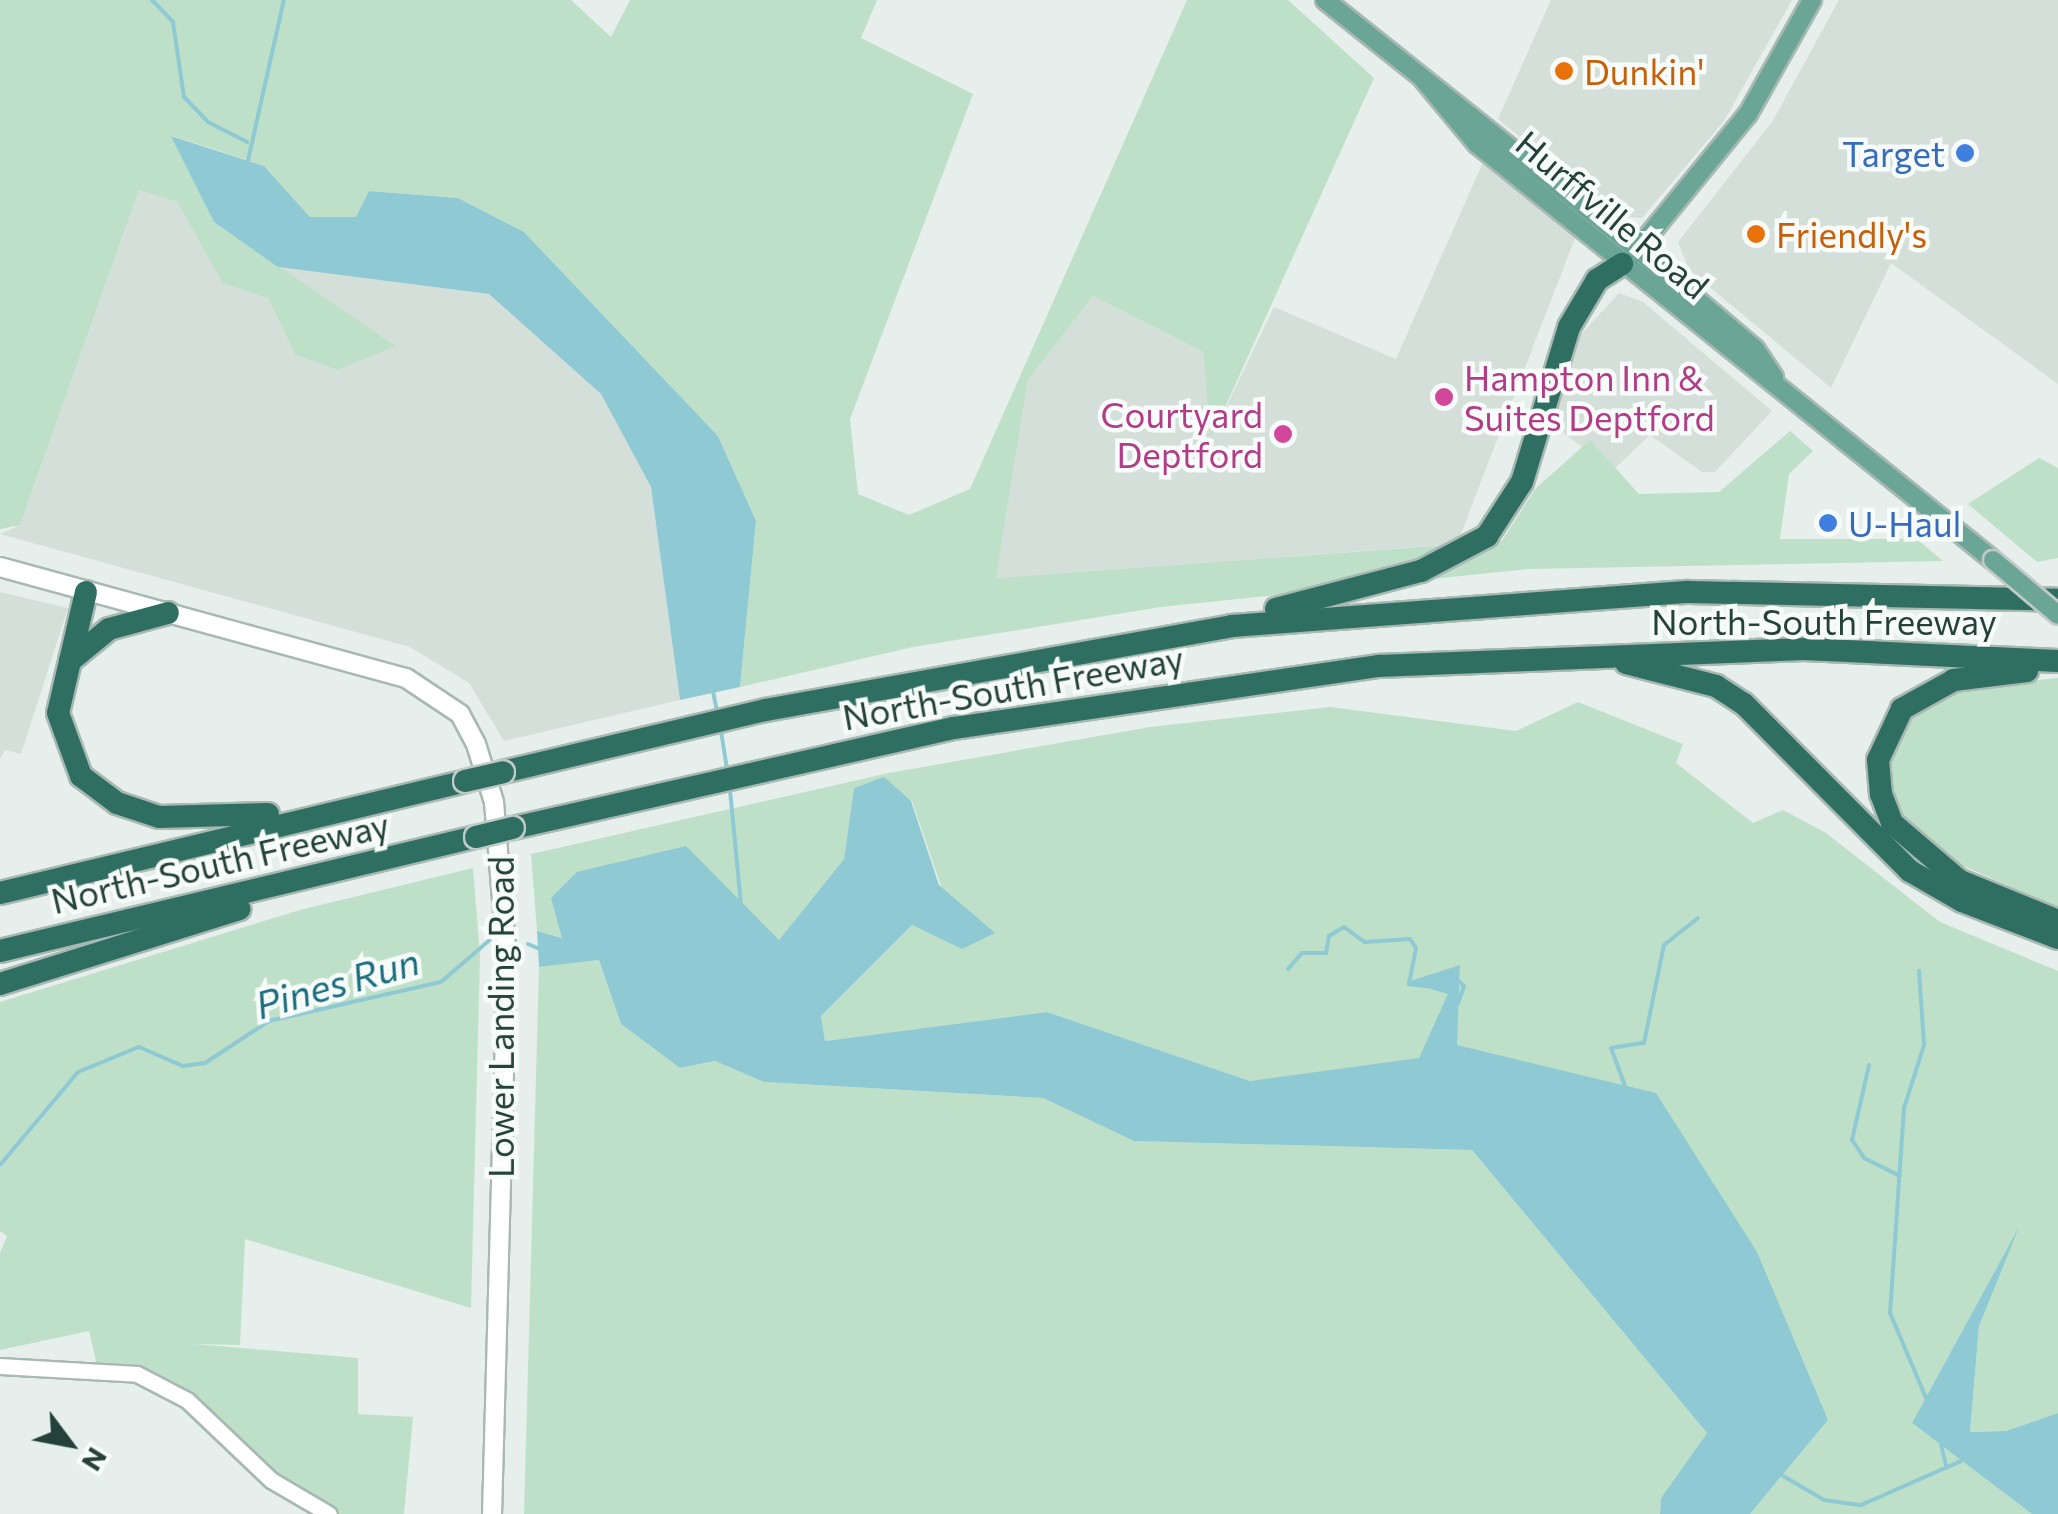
<!DOCTYPE html>
<html>
<head>
<meta charset="utf-8">
<style>
	body { margin:0 }
	#map { position:relative; width:2058px; height:1514px; overflow:hidden; background:#e6efeb; font-family:Commissioner,sans-serif }
	div>[style] { position:absolute }
	.built>* { inset:0; background:#d4dfda }
	.green>* { inset:0; background:#bfe0c8 }
	.water>* { inset:0; background:#8ec9d4 }
	.stream>* { height:4px; margin:-2px; padding:0 2px; transform-origin:2px; border-radius:2px; background:#8ec9d4 }
	.roads { filter:drop-shadow(2px 0 #a8b8b2) drop-shadow(-2px 0 #a8b8b2) drop-shadow(0 2px #a8b8b2) drop-shadow(0 -2px #a8b8b2) }
	.tertiary>* { height:15px; margin:-7.5px; padding:0 7.5px; transform-origin:7.5px; border-radius:7.5px; background:#fff }
	.secondary>* { height:18px; margin:-9px; padding:0 9px; transform-origin:9px; border-radius:9px; background:#fff }
	.primary>* { height:18px; margin:-9px; padding:0 9px; transform-origin:9px; border-radius:9px; background:#6aa596 }
	.motorway>* { height:22px; margin:-11px; padding:0 11px; transform-origin:11px; border-radius:11px; background:#2f6f62 }
	.bridges { filter:drop-shadow(2px 0 #c2cac8) drop-shadow(-2px 0 #c2cac8) drop-shadow(0 2px #c2cac8) drop-shadow(0 -2px #c2cac8) }
	.primary-bridge>* { height:18px; margin:-9px; padding:0 9px; transform-origin:9px; border-radius:9px; background:#6aa596 }
	.motorway-bridge>* { height:22px; margin:-11px; padding:0 11px; transform-origin:11px; border-radius:11px; background:#2f6f62 }
	.dots>* { width:28px; height:28px; translate:-50% -50%; box-sizing:border-box; border:5px solid #f7fbf9; border-radius:50% }
	span { translate:-50% -50%; white-space:nowrap; text-align:center; line-height:1.15; -webkit-text-stroke:9px #f7fbf9; paint-order:stroke }
	.food-label { font-size:35px; color:#c56008 }
	.left { translate:0 -50%; text-align:left }
	.shop-label { font-size:35px; color:#366cbe }
	.right { translate:-100% -50%; text-align:right }
	.street-label { font-size:35px; color:#24423a }
	.hotel-label { font-size:35px; color:#b23c85 }
	.water-label { font-size:38px; color:#1c6f80; font-style:italic }
	.north { position:absolute; left:20px; top:1394px; width:100px; height:100px; -webkit-text-stroke:8px #f7fbf9; paint-order:stroke; rotate:122deg; font-size:28px; font-weight:700; line-height:40px; text-align:center; color:#24423a }
	.north::after { content:''; display:block; margin:auto; width:35px; height:45px; background:#24423a; clip-path:polygon(50% 0,100% 100%,50% 72%,0 100%) }
</style>
</head>
<body>
<div id="map">
	<div class="built">
		<i style="clip-path:polygon(1551px 0,1792px 0,1724px 121px,1642px 218px,1617px 216px,1498px 119px)"></i>
		<i style="clip-path:polygon(1839px 0,2058px 0,2058px 384px,1891px 263px,1831px 388px,1689px 270px,1678px 242px,1772px 122px)"></i>
		<i style="clip-path:polygon(1483px 162px,1575px 238px,1457px 544px,996px 578px,1028px 380px,1093px 296px,1203px 352px,1212px 436px,1274px 307px,1396px 359px)"></i>
		<i style="clip-path:polygon(139px 190px,177px 202px,223px 284px,268px 298px,295px 355px,337px 370px,395px 345px,278px 267px,489px 294px,601px 394px,651px 487px,680px 700px,504px 741px,469px 683px,410px 647px,0 534px,20px 525px)"></i>
		<i style="clip-path:polygon(1619px 293px,1643px 302px,1772px 411px,1715px 472px,1702px 472px,1650px 435px,1613px 470px,1554px 426px,1572px 344px)"></i>
		<i style="clip-path:polygon(0 592px,68px 608px,21px 754px,5px 750px,0 759px)"></i>
	</div>
	<div class="green">
		<i style="clip-path:polygon(0 0,571px 0,611px 37px,630px 0,877px 0,861px 38px,973px 94px,850px 419px,858px 494px,909px 515px,970px 489px,1187px 0,1288px 0,1374px 78px,1211px 438px,1203px 352px,1093px 296px,1028px 380px,996px 578px,1502px 541px,1535px 489px,1590px 440px,1639px 494px,1719px 492px,1790px 431px,1813px 451px,1789px 474px,1780px 539px,1903px 539px,1905px 529px,1943px 561px,1528px 569px,1161px 607px,913px 647px,740px 687px,756px 521px,718px 436px,524px 232px,458px 198px,369px 191px,356px 217px,310px 217px,264px 166px,173px 136px,214px 222px,396px 346px,337px 370px,295px 355px,268px 298px,223px 284px,177px 202px,139px 190px,20px 525px,0 529px)"></i>
		<i style="clip-path:polygon(2039px 458px,2058px 468px,2058px 558px,2037px 562px,1968px 504px)"></i>
		<i style="clip-path:polygon(2058px 678px,2058px 908px,1948px 859px,1912px 832px,1894px 803px,1889px 772px,1896px 739px,1914px 710px,1949px 690px)"></i>
		<i style="clip-path:polygon(1578px 702px,1683px 744px,1676px 763px,1753px 823px,1783px 810px,1826px 833px,1940px 922px,2058px 971px,2058px 1413px,2006px 1431px,1970px 1432px,1979px 1326px,2011px 1242px,1912px 1423px,2032px 1514px,1750px 1514px,1828px 1420px,1655px 1094px,1456px 1045px,1460px 966px,1409px 982px,1449px 994px,1419px 1059px,1250px 1081px,1047px 1012px,825px 1041px,821px 1016px,912px 925px,962px 948px,912px 801px,854px 788px,844px 859px,779px 940px,563px 938px,537px 931px,531px 854px,889px 773px,1150px 727px,1330px 707px,1516px 731px)"></i>
		<i style="clip-path:polygon(473px 868px,480px 955px,471px 1308px,245px 1239px,240px 1345px,194px 1344px,358px 1358px,358px 1414px,413px 1417px,404px 1514px,329px 1514px,301px 1503px,187px 1400px,97px 1365px,89px 1331px,0 1350px,0 1253px,7px 1236px,0 1231px,0 1002px,300px 910px)"></i>
		<i style="clip-path:polygon(599px 960px,621px 1024px,680px 1068px,715px 1061px,764px 1082px,1043px 1098px,1134px 1141px,1472px 1150px,1707px 1433px,1661px 1498px,1660px 1514px,524px 1514px,539px 967px)"></i>
	</div>
	<div class="water">
		<i style="clip-path:polygon(171px 136px,264px 166px,310px 217px,356px 217px,369px 191px,458px 198px,524px 232px,718px 436px,756px 521px,740px 687px,680px 700px,651px 487px,601px 394px,489px 294px,278px 267px,214px 222px)"></i>
		<i style="clip-path:polygon(884px 777px,911px 801px,939px 885px,995px 933px,962px 949px,912px 925px,821px 1016px,825px 1041px,1047px 1012px,1250px 1081px,1419px 1058px,1448px 994px,1407px 982px,1460px 965px,1457px 1045px,1656px 1093px,1757px 1252px,1828px 1420px,1750px 1514px,1660px 1514px,1661px 1498px,1707px 1433px,1472px 1150px,1134px 1141px,1043px 1098px,764px 1082px,715px 1061px,680px 1068px,621px 1024px,599px 960px,539px 967px,537px 931px,562px 938px,551px 898px,577px 872px,686px 846px,779px 940px,844px 859px,854px 788px)"></i>
		<i style="clip-path:polygon(2019px 1227px,1979px 1326px,1970px 1432px,2006px 1431px,2058px 1413px,2058px 1514px,2032px 1514px,1912px 1423px)"></i>
	</div>
	<div class="stream">
		<i style="left:152px;top:0;width:30px;rotate:46deg"></i>
		<i style="left:173px;top:22px;width:76px;rotate:81.7deg"></i>
		<i style="left:184px;top:97px;width:35px;rotate:46deg"></i>
		<i style="left:208px;top:122px;width:44px;rotate:27.1deg"></i>
		<i style="left:247px;top:165px;width:169px;rotate:-77.4deg"></i>
		<i style="left:713px;top:691px;width:20px;rotate:79deg"></i>
		<i style="left:721px;top:731px;width:39px;rotate:81deg"></i>
		<i style="left:730px;top:790px;width:116px;rotate:84.5deg"></i>
		<i style="left:528px;top:944px;width:15px;rotate:23deg"></i>
		<i style="left:1288px;top:969px;width:21px;rotate:-49deg"></i>
		<i style="left:1302px;top:953px;width:24px"></i>
		<i style="left:1326px;top:953px;width:17px;rotate:-80deg"></i>
		<i style="left:1329px;top:936px;width:17px;rotate:-31deg"></i>
		<i style="left:1344px;top:927px;width:26px;rotate:36deg"></i>
		<i style="left:1365px;top:942px;width:45px;rotate:-3.8deg"></i>
		<i style="left:1410px;top:939px;width:11px;rotate:56deg"></i>
		<i style="left:1416px;top:948px;width:37px;rotate:101deg"></i>
		<i style="left:1409px;top:984px;width:23px;rotate:7deg"></i>
		<i style="left:1919px;top:971px;width:74px;rotate:86.1deg"></i>
		<i style="left:1924px;top:1045px;width:66px;rotate:107.6deg"></i>
		<i style="left:1904px;top:1108px;width:205px;rotate:93.9deg"></i>
		<i style="left:1890px;top:1313px;width:92px;rotate:67deg"></i>
		<i style="left:1455px;top:978px;width:12px;rotate:42deg"></i>
		<i style="left:1464px;top:986px;width:18px;rotate:109deg"></i>
		<i style="left:1869px;top:1065px;width:77px;rotate:102.8deg"></i>
		<i style="left:1852px;top:1140px;width:22px;rotate:56deg"></i>
		<i style="left:1864px;top:1158px;width:40px;rotate:26.6deg"></i>
		<i style="left:1625px;top:1086px;width:40px;rotate:-110.2deg"></i>
		<i style="left:1611px;top:1048px;width:33px;rotate:-9deg"></i>
		<i style="left:1644px;top:1043px;width:100px;rotate:-78.5deg"></i>
		<i style="left:1664px;top:945px;width:43px;rotate:-38.5deg"></i>
		<i style="left:0;top:1165px;width:121px;rotate:-50deg"></i>
		<i style="left:78px;top:1072px;width:66px;rotate:-22.3deg"></i>
		<i style="left:139px;top:1047px;width:48px;rotate:23.4deg"></i>
		<i style="left:183px;top:1066px;width:22px;rotate:-8deg"></i>
		<i style="left:205px;top:1063px;width:77px;rotate:-33.3deg"></i>
		<i style="left:269px;top:1021px;width:176px;rotate:-12.8deg"></i>
		<i style="left:441px;top:982px;width:67px;rotate:-40.8deg"></i>
		<i style="left:1941px;top:1445px;width:21px;rotate:76deg"></i>
		<i style="left:1778px;top:1473px;width:53px;rotate:30.4deg"></i>
		<i style="left:1824px;top:1500px;width:37px;rotate:8deg"></i>
		<i style="left:1861px;top:1505px;width:109px;rotate:-23.7deg"></i>
	</div>
	<div class="roads">
		<div class="tertiary">
			<i style="left:0;top:1366px;width:137px;rotate:3.3deg"></i>
			<i style="left:137px;top:1374px;width:56px;rotate:27.5deg"></i>
			<i style="left:187px;top:1400px;width:116px;rotate:43.6deg"></i>
			<i style="left:271px;top:1480px;width:67px;rotate:30.4deg"></i>
		</div>
		<div class="secondary">
			<i style="left:0;top:567px;width:421px;rotate:15.3deg"></i>
			<i style="left:406px;top:678px;width:65px;rotate:33.7deg"></i>
			<i style="left:460px;top:714px;width:34px;rotate:62deg"></i>
			<i style="left:476px;top:744px;width:61px;rotate:72.8deg"></i>
			<i style="left:494px;top:802px;width:160px;rotate:85.3deg"></i>
			<i style="left:507px;top:961px;width:553px;rotate:91.55deg"></i>
		</div>
		<div class="primary">
			<i style="left:1325px;top:0;width:401px;rotate:38.6deg"></i>
			<i style="left:1638px;top:250px;width:153px;rotate:40.2deg"></i>
			<i style="left:1755px;top:349px;width:34px;rotate:56deg"></i>
			<i style="left:1423px;top:79px;width:85px;rotate:50.3deg"></i>
			<i style="left:1477px;top:144px;width:663px;rotate:38.88deg"></i>
			<i style="left:1632px;top:256px;width:183px;rotate:-50.8deg"></i>
			<i style="left:1748px;top:114px;width:131px;rotate:-60.7deg"></i>
		</div>
		<div class="motorway">
			<i style="left:86px;top:592px;width:124px;rotate:103deg"></i>
			<i style="left:58px;top:713px;width:67px;rotate:69.9deg"></i>
			<i style="left:81px;top:776px;width:45px;rotate:36.9deg"></i>
			<i style="left:117px;top:803px;width:44px;rotate:18.4deg"></i>
			<i style="left:159px;top:817px;width:109px;rotate:-1.6deg"></i>
			<i style="left:1276px;top:609px;width:150px;rotate:-14.7deg"></i>
			<i style="left:1421px;top:571px;width:75px;rotate:-27.9deg"></i>
			<i style="left:1487px;top:536px;width:64px;rotate:-57.1deg"></i>
			<i style="left:1522px;top:482px;width:162px;rotate:-73.1deg"></i>
			<i style="left:1569px;top:327px;width:55px;rotate:-59.2deg"></i>
			<i style="left:1597px;top:280px;width:30px;rotate:-33deg"></i>
			<i style="left:70px;top:661px;width:50px;rotate:-39.4deg"></i>
			<i style="left:109px;top:629px;width:61px;rotate:-15.2deg"></i>
			<i style="left:1626px;top:663px;width:93px;rotate:14.3deg"></i>
			<i style="left:1716px;top:686px;width:33px;rotate:33deg"></i>
			<i style="left:1744px;top:704px;width:235px;rotate:45.2deg"></i>
			<i style="left:1910px;top:871px;width:60px;rotate:30deg"></i>
			<i style="left:1962px;top:901px;width:103px;rotate:21.1deg"></i>
			<i style="left:2027px;top:671px;width:74px;rotate:173deg"></i>
			<i style="left:1954px;top:680px;width:60px;rotate:150.9deg"></i>
			<i style="left:1902px;top:709px;width:56px;rotate:115.2deg"></i>
			<i style="left:1878px;top:760px;width:34px;rotate:85deg"></i>
			<i style="left:1881px;top:794px;width:31px;rotate:69deg"></i>
			<i style="left:1892px;top:823px;width:89px;rotate:40.5deg"></i>
			<i style="left:1960px;top:881px;width:106px;rotate:22.2deg"></i>
			<i style="left:503px;top:772px;width:270px;rotate:-13.3deg"></i>
			<i style="left:766px;top:710px;width:474px;rotate:-10.2deg"></i>
			<i style="left:1232px;top:626px;width:458px;rotate:-4.3deg"></i>
			<i style="left:1689px;top:592px;width:369px;rotate:1.2deg"></i>
			<i style="left:513px;top:828px;width:452px;rotate:-12.8deg"></i>
			<i style="left:954px;top:728px;width:429px;rotate:-8.3deg"></i>
			<i style="left:1379px;top:666px;width:425px;rotate:-2.3deg"></i>
			<i style="left:1804px;top:649px;width:254px;rotate:2.7deg"></i>
			<i style="left:0;top:893px;width:478px;rotate:-13.5deg"></i>
			<i style="left:0;top:951px;width:489px;rotate:-13.5deg"></i>
			<i style="left:0;top:984px;width:251px;rotate:-17.4deg"></i>
		</div>
	</div>
	<div class="bridges">
		<div class="primary-bridge">
			<i style="left:1993px;top:560px;width:85px;rotate:40.2deg"></i>
		</div>
		<div class="motorway-bridge">
			<i style="left:465px;top:781px;width:39px;rotate:-13deg"></i>
			<i style="left:476px;top:837px;width:38px;rotate:-14deg"></i>
		</div>
	</div>
	<div class="dots">
		<i style="left:1564px;top:71px;background:#e8710a"></i>
		<i style="left:1965px;top:153px;background:#3f7fe0"></i>
		<i style="left:1756px;top:234px;background:#e8710a"></i>
		<i style="left:1444px;top:397px;background:#d1479c"></i>
		<i style="left:1283px;top:434px;background:#d1479c"></i>
		<i style="left:1828px;top:523px;background:#3f7fe0"></i>
	</div>
	<div class="food-label">
		<span class="left" style="left:1584px;top:71px">Dunkin'</span>
		<span class="left" style="left:1776px;top:234px">Friendly's</span>
	</div>
	<div class="shop-label">
		<span class="right" style="left:1945px;top:153px">Target</span>
		<span class="left" style="left:1848px;top:523px">U-Haul</span>
	</div>
	<div class="street-label">
		<span style="left:1613px;top:214px;rotate:40deg">Hurffville Road</span>
		<span style="left:1824px;top:621px">North-South Freeway</span>
		<span style="left:1013px;top:687px;rotate:-10deg">North-South Freeway</span>
		<span style="left:220px;top:862px;rotate:-13deg">North-South Freeway</span>
		<span style="left:500px;top:1017px;rotate:-90deg">Lower Landing Road</span>
	</div>
	<div class="hotel-label">
		<span class="left" style="left:1464px;top:397px">Hampton Inn &amp;<br>Suites Deptford</span>
		<span class="right" style="left:1263px;top:434px">Courtyard<br>Deptford</span>
	</div>
	<div class="water-label">
		<span style="left:337px;top:982px;rotate:-16deg">Pines Run</span>
	</div>
	<div class="north">N</div>
</div>
</body>
</html>
